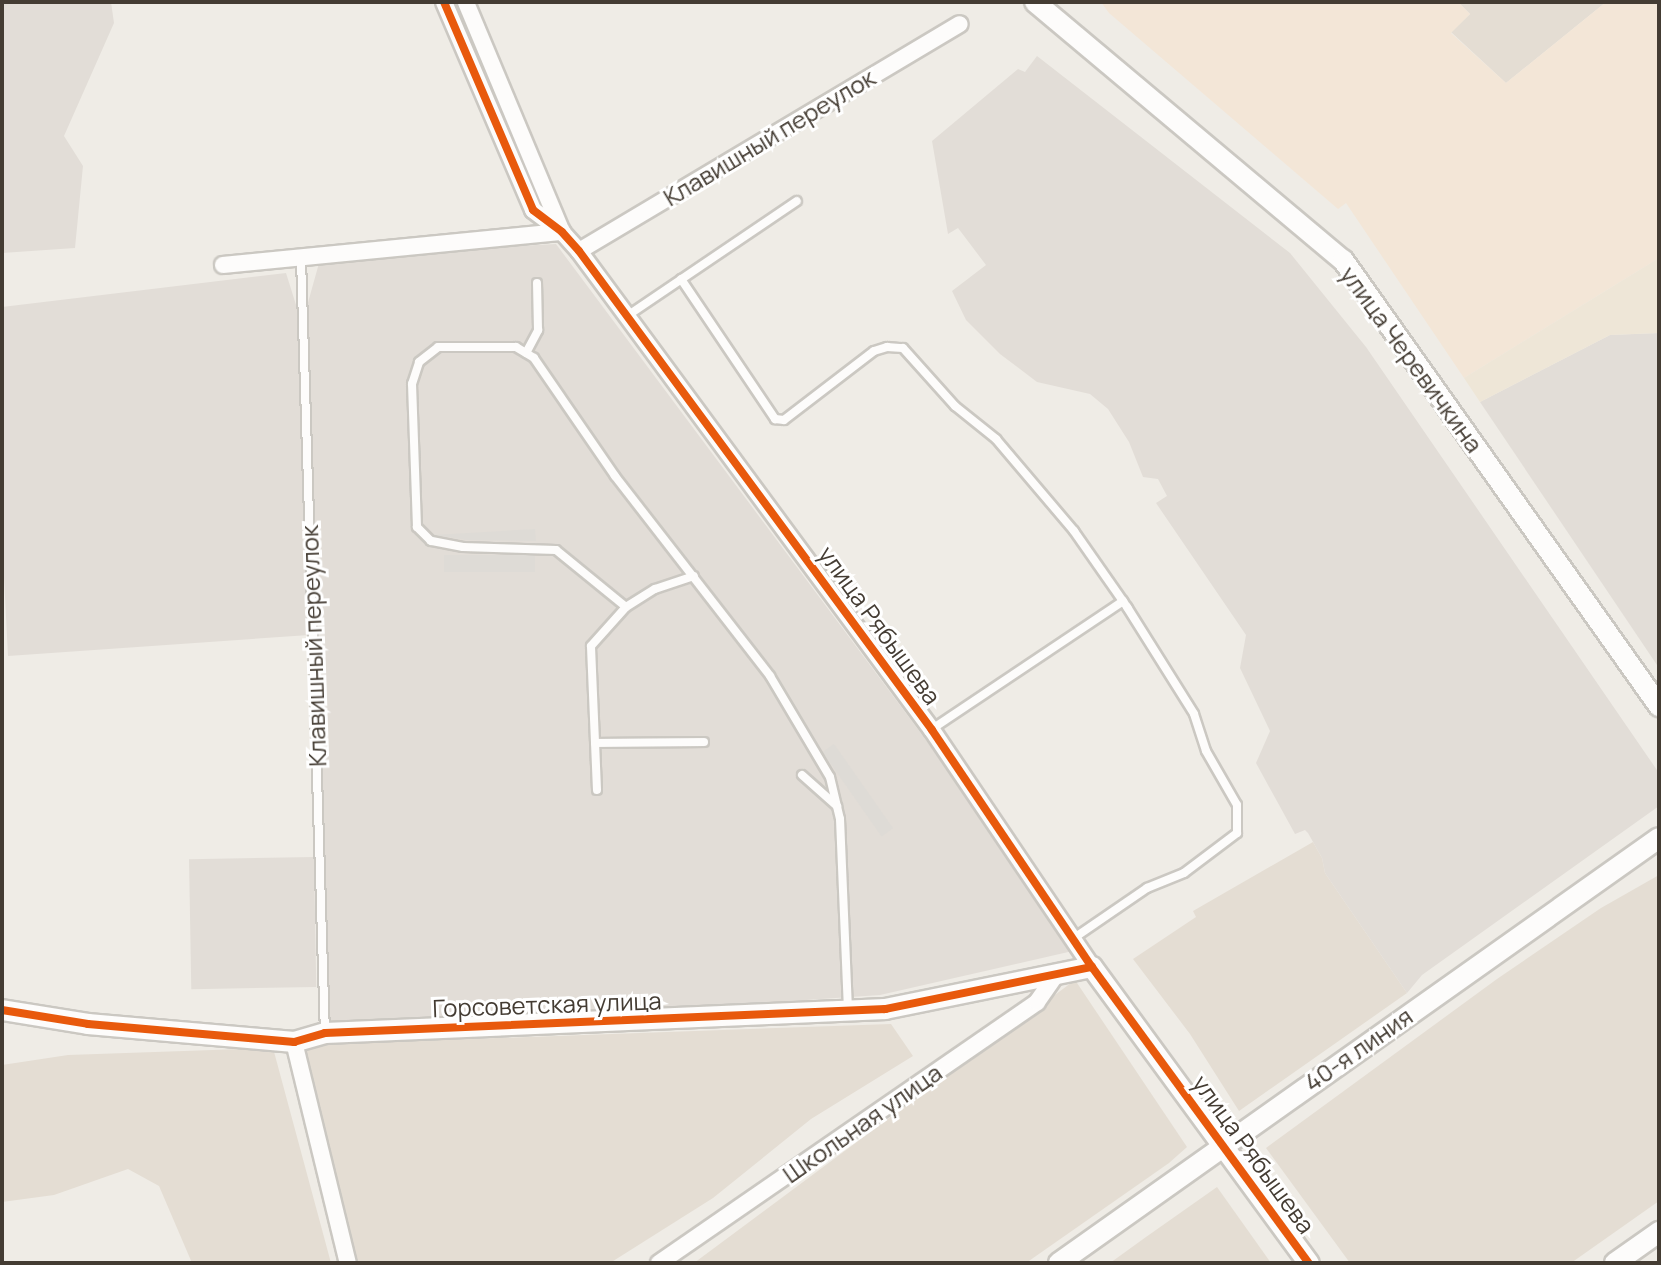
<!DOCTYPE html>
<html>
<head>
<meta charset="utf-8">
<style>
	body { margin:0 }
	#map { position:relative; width:1661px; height:1265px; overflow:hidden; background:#efece6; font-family:Manrope,sans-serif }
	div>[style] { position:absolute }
	.residential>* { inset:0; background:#e4ddd3 }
	.commercial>* { inset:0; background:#f3e6d7 }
	.industrial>* { inset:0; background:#e2ddd7; transform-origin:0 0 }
	.education>* { inset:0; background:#eee6d7 }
	.parking>* { inset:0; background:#dedbd6; transform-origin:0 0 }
	.roads { filter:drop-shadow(2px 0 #cbc8c2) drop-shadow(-2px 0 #cbc8c2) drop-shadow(0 2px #cbc8c2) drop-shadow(0 -2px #cbc8c2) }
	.service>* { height:8px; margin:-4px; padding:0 4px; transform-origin:4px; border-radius:4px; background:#fdfcfb }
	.minor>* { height:16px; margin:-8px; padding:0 8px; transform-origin:8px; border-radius:8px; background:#fdfcfb }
	.tertiary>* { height:20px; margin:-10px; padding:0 10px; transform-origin:10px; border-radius:10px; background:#fdfcfb }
	.cycleway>* { height:8px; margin:-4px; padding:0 4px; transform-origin:4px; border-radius:4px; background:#e8590c }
	span { translate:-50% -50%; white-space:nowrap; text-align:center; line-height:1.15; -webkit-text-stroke:6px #fff; paint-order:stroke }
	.street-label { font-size:24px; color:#443c33 }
	.frame { position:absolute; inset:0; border:4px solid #443c33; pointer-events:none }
</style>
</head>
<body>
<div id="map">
	<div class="residential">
		<i style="clip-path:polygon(1458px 2px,1606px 2px,1506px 83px,1451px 32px,1470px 14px)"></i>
		<i style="clip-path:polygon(1313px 842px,1322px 858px,1325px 873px,1407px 993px,1239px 1111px,1190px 1034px,1133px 959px,1196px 917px,1193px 911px)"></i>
		<i style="clip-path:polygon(1659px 875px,1659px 1201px,1571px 1263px,1350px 1263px,1266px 1148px,1497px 979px,1601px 908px)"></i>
		<i style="clip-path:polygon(1075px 980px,1187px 1147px,1169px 1163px,1026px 1263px,694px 1263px)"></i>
		<i style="clip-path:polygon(891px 1024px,913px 1056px,811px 1119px,713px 1198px,610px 1263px,354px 1263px,304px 1048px,330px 1044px)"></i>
		<i style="clip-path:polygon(273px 1048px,331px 1263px,192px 1263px,159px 1186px,128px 1169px,54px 1195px,2px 1202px,2px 1065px,68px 1055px)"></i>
		<i style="clip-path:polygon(1217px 1187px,1271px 1263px,1110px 1263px,1146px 1237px)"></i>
	</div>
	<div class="commercial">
		<i style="clip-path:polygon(1101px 2px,1458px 2px,1470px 14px,1451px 33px,1506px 83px,1606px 2px,1659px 2px,1659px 258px,1464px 378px,1346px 203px,1338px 209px,1109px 13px)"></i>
	</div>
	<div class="industrial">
		<i style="clip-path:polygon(2px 2px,111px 2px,114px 23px,64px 136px,83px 166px,75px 248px,2px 253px)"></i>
		<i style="clip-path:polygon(1037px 56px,1290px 253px,1366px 347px,1659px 773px,1659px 806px,1422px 975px,1407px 993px,1325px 873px,1322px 858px,1308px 833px,1305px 830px,1295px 834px,1256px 763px,1270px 731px,1240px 668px,1246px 635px,1156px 503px,1167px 496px,1158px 479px,1143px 477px,1129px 442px,1108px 409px,1090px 394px,1037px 382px,1000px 354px,966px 320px,952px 291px,986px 265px,958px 228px,948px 234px,932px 141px,1018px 69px,1025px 72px)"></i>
		<i style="clip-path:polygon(556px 244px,955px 779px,1077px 950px,880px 995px,325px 1033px,309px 635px,8px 656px,2px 538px,2px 307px,286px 273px,302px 324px,321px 256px)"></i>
		<i style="clip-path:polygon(1659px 333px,1659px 668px,1480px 402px,1610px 335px)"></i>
		<i style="left:314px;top:857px;width:130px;height:125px;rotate:89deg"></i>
	</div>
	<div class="education">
		<i style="clip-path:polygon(1659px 258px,1659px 333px,1610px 335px,1480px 402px,1464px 378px)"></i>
	</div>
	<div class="parking">
		<i style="clip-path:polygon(535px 529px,536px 541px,467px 540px,434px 535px)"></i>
		<i style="left:535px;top:555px;width:17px;height:91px;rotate:90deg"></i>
		<i style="left:834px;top:744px;width:103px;height:14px;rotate:55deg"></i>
	</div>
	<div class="roads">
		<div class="service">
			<i style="left:301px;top:258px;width:775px;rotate:88.23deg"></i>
			<i style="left:681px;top:279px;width:169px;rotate:56.1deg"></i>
			<i style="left:775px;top:419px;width:9px;rotate:6deg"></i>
			<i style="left:784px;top:420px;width:113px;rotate:-37.5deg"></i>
			<i style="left:874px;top:351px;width:14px;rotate:-17deg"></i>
			<i style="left:887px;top:347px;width:16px;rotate:4deg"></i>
			<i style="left:903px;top:348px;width:78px;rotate:48.1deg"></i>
			<i style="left:955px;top:406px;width:53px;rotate:38.8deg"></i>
			<i style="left:996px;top:439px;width:121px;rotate:49.7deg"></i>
			<i style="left:1074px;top:531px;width:93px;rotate:55.1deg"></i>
			<i style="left:1127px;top:607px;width:126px;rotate:57.9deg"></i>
			<i style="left:1194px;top:714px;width:39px;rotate:72deg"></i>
			<i style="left:1206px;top:751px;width:62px;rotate:60.1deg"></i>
			<i style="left:1237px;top:805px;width:28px;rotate:90deg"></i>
			<i style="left:1237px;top:833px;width:66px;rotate:143deg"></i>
			<i style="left:1184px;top:873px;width:40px;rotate:158deg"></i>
			<i style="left:1147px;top:888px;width:88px;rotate:145.6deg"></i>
			<i style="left:627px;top:316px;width:205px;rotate:-34.1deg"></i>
			<i style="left:526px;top:353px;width:26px;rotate:-62deg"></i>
			<i style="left:538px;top:330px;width:47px;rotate:-91.2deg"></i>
			<i style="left:626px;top:607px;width:90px;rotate:-140.8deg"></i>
			<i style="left:556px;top:550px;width:93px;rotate:-178.2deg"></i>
			<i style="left:463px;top:547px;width:33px;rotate:-169deg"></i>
			<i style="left:431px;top:541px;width:20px;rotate:-135deg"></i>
			<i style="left:417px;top:527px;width:143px;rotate:-92deg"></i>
			<i style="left:412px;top:384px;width:23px;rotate:-72deg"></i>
			<i style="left:419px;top:362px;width:24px;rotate:-38deg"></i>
			<i style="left:438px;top:347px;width:78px"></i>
			<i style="left:516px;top:347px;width:21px;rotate:31deg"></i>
			<i style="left:534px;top:358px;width:143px;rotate:55.5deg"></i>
			<i style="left:615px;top:476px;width:253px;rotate:52.2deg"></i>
			<i style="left:770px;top:676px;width:117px;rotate:59.3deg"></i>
			<i style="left:830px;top:777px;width:43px;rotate:76.6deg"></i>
			<i style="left:840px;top:819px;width:190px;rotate:87.6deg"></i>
			<i style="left:932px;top:729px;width:230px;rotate:-33.8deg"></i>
			<i style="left:595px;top:743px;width:109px;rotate:-0.5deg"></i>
			<i style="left:802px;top:775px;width:47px;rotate:41.5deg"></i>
			<i style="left:597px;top:790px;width:144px;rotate:-92.4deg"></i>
			<i style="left:591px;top:646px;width:52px;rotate:-48.1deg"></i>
			<i style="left:626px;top:607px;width:34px;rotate:-32deg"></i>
			<i style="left:655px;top:589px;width:41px;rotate:-18.4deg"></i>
		</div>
		<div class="minor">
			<i style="left:444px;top:2px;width:226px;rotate:66.8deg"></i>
			<i style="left:533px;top:210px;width:36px;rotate:37deg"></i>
			<i style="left:562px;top:232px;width:25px;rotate:48deg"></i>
			<i style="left:579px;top:251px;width:595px;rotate:53.61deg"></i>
			<i style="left:932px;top:730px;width:286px;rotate:56deg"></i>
			<i style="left:579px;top:251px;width:443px;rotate:-30.8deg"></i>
			<i style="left:223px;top:265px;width:341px;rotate:-5.6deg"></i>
			<i style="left:562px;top:232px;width:249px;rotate:-112.7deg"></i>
			<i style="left:294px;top:1042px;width:228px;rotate:76.3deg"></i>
			<i style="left:659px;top:1263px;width:459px;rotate:-34.6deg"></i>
			<i style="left:1037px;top:1002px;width:35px;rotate:-55deg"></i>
		</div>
		<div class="tertiary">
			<i style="left:1035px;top:2px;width:402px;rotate:40deg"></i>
			<i style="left:1343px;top:260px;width:547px;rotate:54.68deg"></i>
			<i style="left:2px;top:1010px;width:87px;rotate:9.2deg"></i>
			<i style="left:88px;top:1024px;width:207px;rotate:5deg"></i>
			<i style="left:294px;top:1042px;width:32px;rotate:-16deg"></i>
			<i style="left:325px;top:1033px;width:561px;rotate:-2.45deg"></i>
			<i style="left:885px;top:1009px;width:211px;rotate:-11.5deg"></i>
			<i style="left:1092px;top:967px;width:367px;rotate:53.8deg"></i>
			<i style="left:1059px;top:1263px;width:735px;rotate:-35.31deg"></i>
			<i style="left:1615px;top:1263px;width:54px;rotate:-35.2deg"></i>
		</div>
	</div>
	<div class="cycleway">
		<i style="left:444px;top:2px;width:226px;rotate:66.8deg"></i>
		<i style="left:533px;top:210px;width:36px;rotate:37deg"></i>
		<i style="left:562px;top:232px;width:25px;rotate:48deg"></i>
		<i style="left:579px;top:251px;width:595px;rotate:53.61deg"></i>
		<i style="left:932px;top:730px;width:286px;rotate:56deg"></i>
		<i style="left:1092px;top:967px;width:367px;rotate:53.8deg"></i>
		<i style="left:2px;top:1010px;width:87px;rotate:9.2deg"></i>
		<i style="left:88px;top:1024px;width:207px;rotate:5deg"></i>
		<i style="left:294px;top:1042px;width:32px;rotate:-16deg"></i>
		<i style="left:325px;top:1033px;width:561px;rotate:-2.45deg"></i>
		<i style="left:885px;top:1009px;width:211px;rotate:-11.5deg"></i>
	</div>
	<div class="street-label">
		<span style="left:769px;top:137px;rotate:-31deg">Клавишный переулок</span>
		<span style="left:1412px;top:359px;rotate:54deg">улица Черевичкина</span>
		<span style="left:880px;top:625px;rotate:54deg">улица Рябышева</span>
		<span style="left:313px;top:646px;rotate:-92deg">Клавишный переулок</span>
		<span style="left:547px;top:1004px;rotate:-2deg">Горсоветская улица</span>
		<span style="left:1358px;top:1049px;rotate:-35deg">40-я линия</span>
		<span style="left:862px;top:1123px;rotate:-35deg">Школьная улица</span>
		<span style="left:1254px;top:1154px;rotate:54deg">улица Рябышева</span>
	</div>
	<div class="frame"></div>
</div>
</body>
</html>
